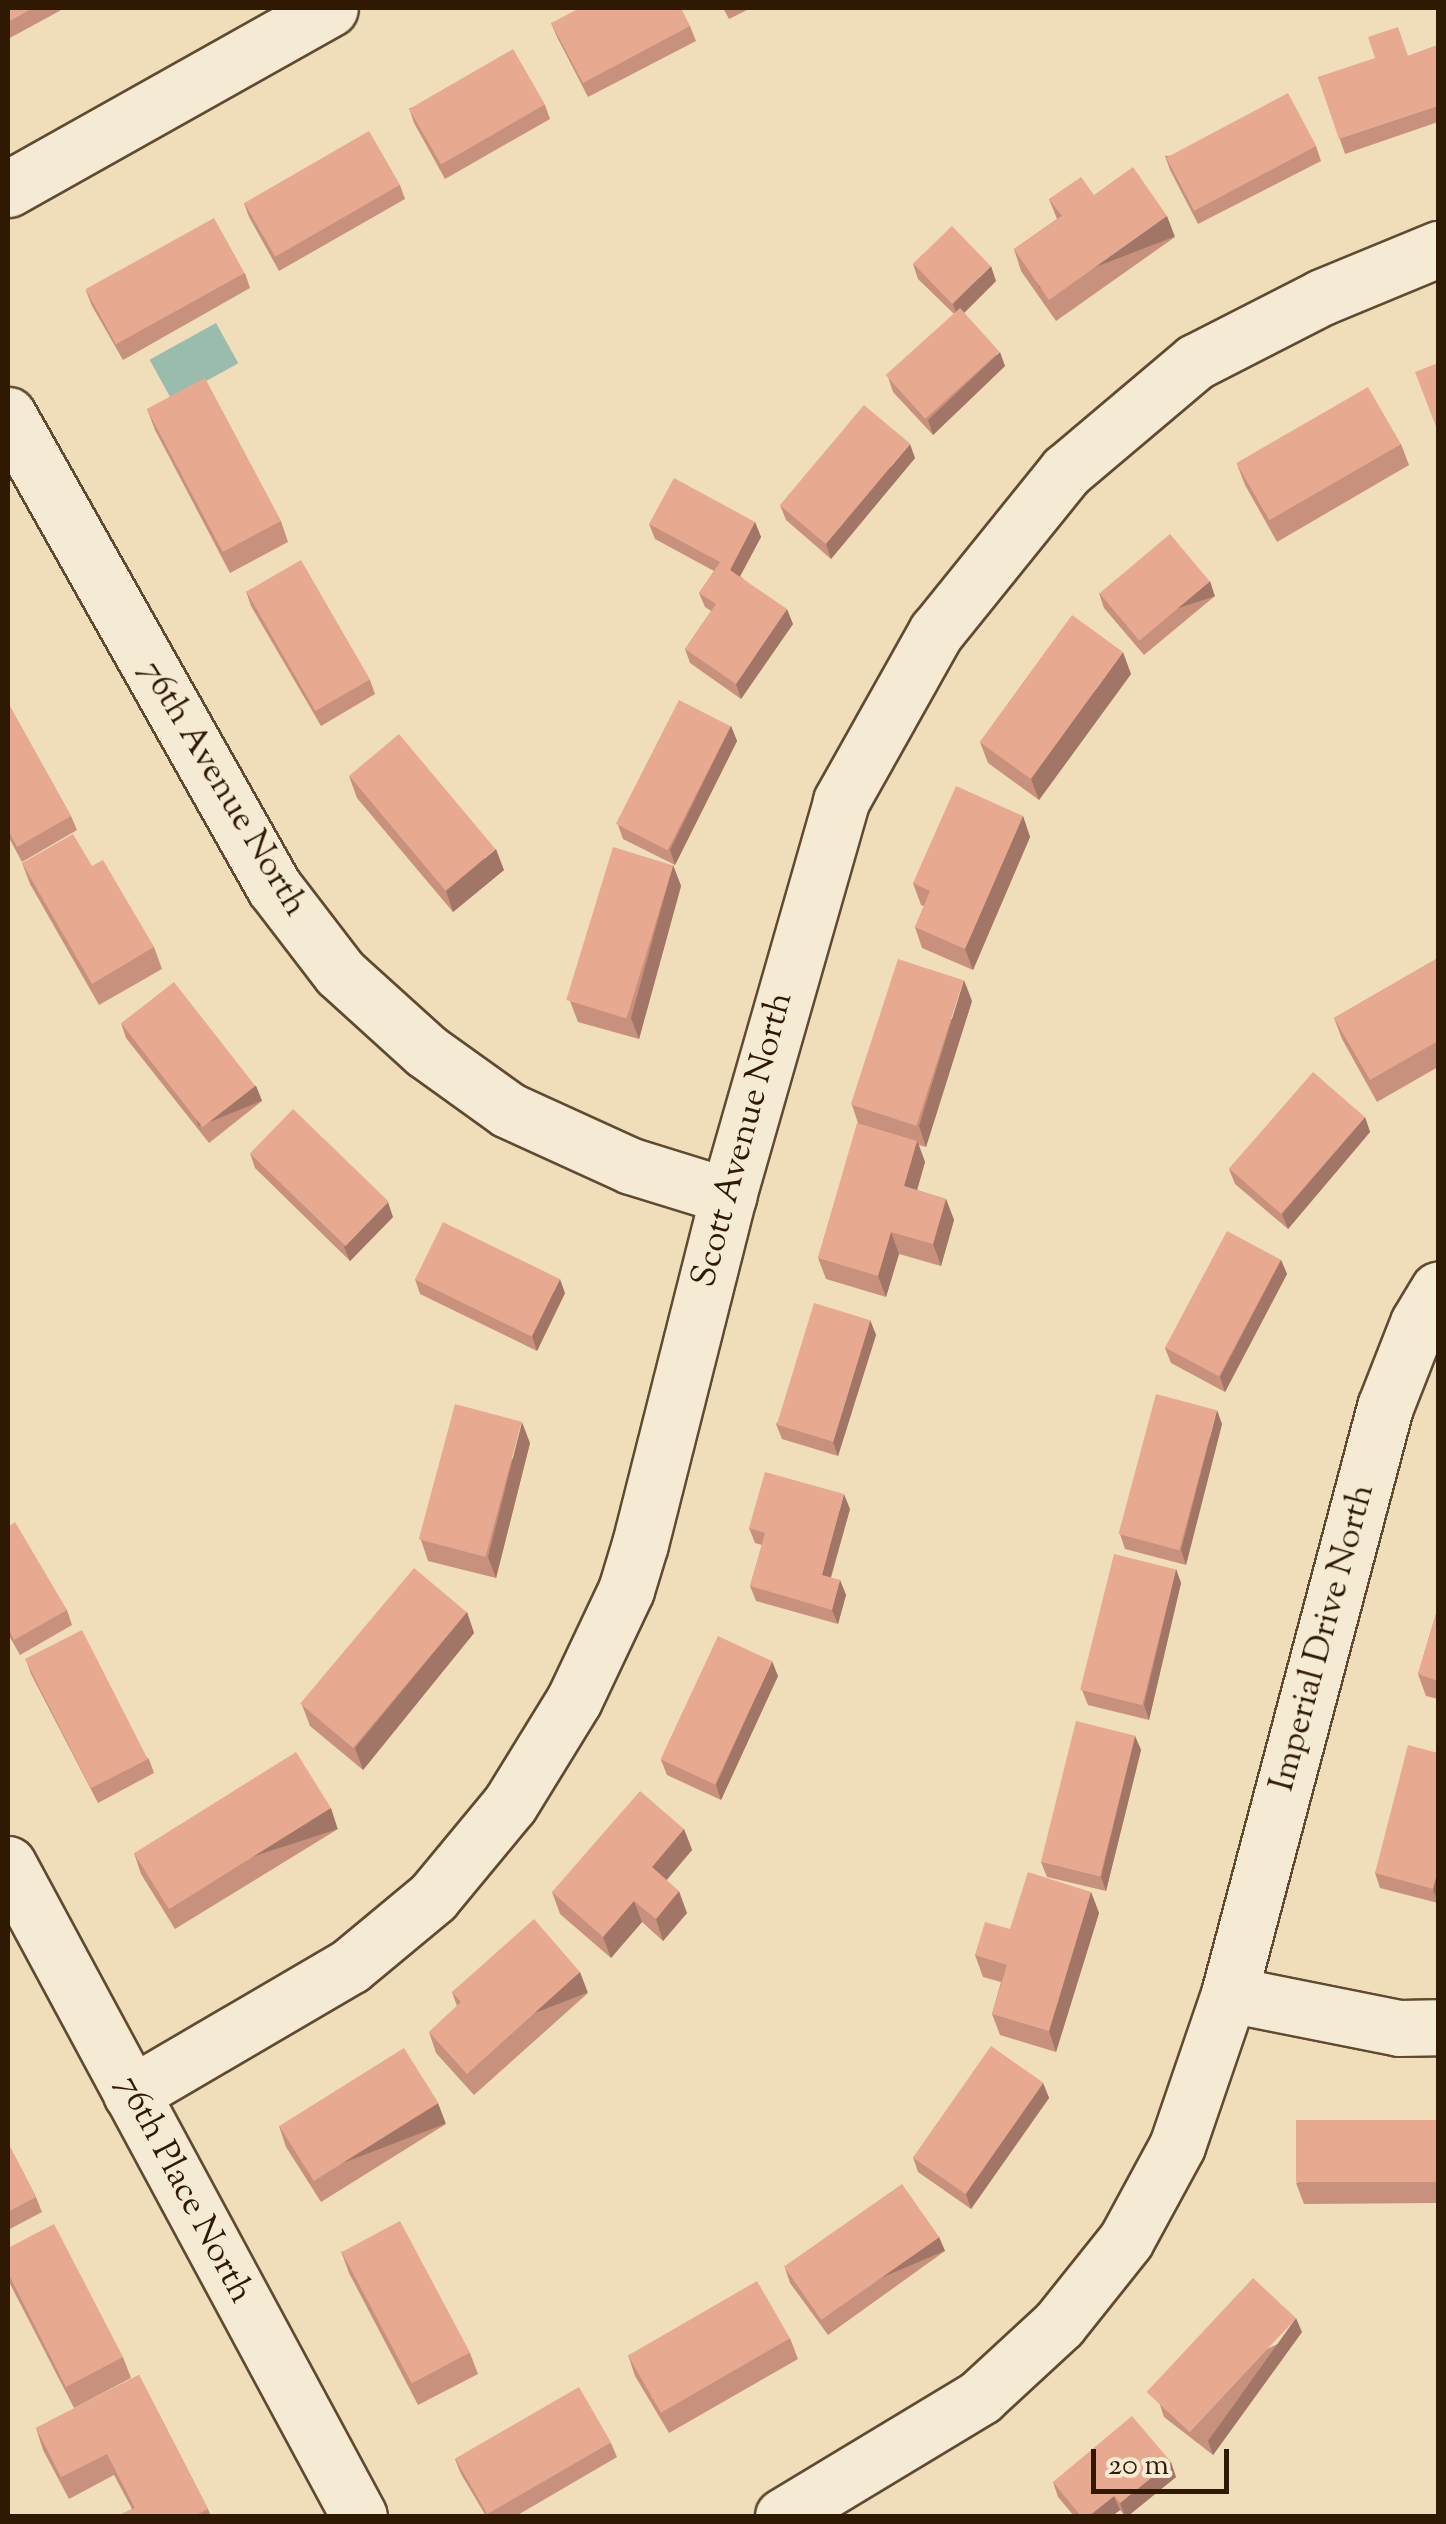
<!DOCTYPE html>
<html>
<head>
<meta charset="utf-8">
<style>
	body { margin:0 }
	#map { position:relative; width:1446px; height:2524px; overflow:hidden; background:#f0debb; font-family:"Sorts Mill Goudy",serif }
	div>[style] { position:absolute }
	.water>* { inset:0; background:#9abcad; transform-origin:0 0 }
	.roads { filter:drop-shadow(2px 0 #604a31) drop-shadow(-2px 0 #604a31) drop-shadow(0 2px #604a31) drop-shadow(0 -2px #604a31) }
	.street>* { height:55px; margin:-27.5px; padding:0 27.5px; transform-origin:27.5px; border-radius:27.5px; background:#f5ead3 }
	.secondary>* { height:55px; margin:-27.5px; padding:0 27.5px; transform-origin:27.5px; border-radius:27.5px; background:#f5ead3 }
	.wall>* { inset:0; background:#c8917d }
	.shaded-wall>* { inset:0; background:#a27666; transform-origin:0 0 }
	.building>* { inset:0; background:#e8a991; transform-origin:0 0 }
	span { translate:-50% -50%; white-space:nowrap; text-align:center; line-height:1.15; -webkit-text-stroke:10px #f5ead3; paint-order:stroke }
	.street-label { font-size:35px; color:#301903 }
	.frame { position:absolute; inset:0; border:10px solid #301903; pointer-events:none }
	.scale { position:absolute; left:1091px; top:2449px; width:138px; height:45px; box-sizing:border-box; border:5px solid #301903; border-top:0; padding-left:12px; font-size:30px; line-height:35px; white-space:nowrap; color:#301903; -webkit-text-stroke:8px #f5ead3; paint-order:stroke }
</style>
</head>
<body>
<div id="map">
	<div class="water">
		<i style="left:216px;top:323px;width:46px;height:76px;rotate:61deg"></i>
	</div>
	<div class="roads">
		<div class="street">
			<i style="left:8px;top:415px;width:542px;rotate:60.6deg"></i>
			<i style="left:274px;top:887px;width:108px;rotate:52.5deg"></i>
			<i style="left:340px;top:973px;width:116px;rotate:42.2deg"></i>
			<i style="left:426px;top:1051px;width:101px;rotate:35.7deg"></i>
			<i style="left:508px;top:1110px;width:135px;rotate:24.5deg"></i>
			<i style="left:631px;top:1166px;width:102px;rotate:17.2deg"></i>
			<i style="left:8px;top:1864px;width:740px;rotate:61.7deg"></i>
			<i style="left:1229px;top:1994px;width:173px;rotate:11.3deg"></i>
			<i style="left:1399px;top:2028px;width:39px;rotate:-1deg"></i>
			<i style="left:131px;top:2094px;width:254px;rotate:-30.3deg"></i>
			<i style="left:350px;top:1966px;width:108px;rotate:-39.7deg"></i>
			<i style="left:433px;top:1897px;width:121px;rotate:-50.4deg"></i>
			<i style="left:510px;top:1804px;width:122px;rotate:-58.4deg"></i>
			<i style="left:574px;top:1700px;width:122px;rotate:-64.7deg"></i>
			<i style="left:626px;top:1590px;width:48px;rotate:-73.1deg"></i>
			<i style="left:640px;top:1544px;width:359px;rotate:-75.8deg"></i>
			<i style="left:728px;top:1196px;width:411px;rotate:-74deg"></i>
			<i style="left:841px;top:801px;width:194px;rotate:-60.7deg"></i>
			<i style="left:936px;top:632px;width:207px;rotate:-51.1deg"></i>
			<i style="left:1066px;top:471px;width:169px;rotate:-40.2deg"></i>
			<i style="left:1195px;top:362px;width:143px;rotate:-27.1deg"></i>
			<i style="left:1322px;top:297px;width:126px;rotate:-22.5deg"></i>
			<i style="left:783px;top:2516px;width:230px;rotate:-31.1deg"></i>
			<i style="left:980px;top:2397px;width:108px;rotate:-42.7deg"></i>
			<i style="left:1059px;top:2324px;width:107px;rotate:-51.4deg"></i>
			<i style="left:1126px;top:2240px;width:107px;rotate:-61.5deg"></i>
			<i style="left:1177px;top:2146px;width:161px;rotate:-71.1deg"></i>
			<i style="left:1229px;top:1994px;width:607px;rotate:-75.12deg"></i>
			<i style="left:1385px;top:1407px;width:90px;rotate:-68.6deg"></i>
			<i style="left:1418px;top:1323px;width:39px;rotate:-59deg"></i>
		</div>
		<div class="secondary">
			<i style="left:8px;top:189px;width:369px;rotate:-29.3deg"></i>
		</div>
	</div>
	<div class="wall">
		<i style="clip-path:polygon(8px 8px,65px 8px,8px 39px)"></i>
		<i style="clip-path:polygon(723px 8px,751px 8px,729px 19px)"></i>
		<i style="clip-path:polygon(551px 23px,690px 26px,696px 41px,588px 97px,557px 37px)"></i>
		<i style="clip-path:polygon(1438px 45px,1438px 122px,1345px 154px,1318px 77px,1408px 56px)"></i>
		<i style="clip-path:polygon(545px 105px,550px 119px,445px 179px,414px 123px,409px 108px)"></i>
		<i style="clip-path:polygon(1316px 146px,1321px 161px,1198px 224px,1170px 170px,1165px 156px)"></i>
		<i style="clip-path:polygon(400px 185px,405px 199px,279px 271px,249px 217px,244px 203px)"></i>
		<i style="clip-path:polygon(1094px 195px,1175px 237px,1056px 321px,1021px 271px,1014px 249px,1057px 219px,1049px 199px)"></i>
		<i style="clip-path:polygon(913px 264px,996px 281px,964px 313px,1005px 366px,933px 435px,893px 392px,888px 377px,954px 314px,918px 279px)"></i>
		<i style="clip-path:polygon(245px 273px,250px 288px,123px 360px,92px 306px,86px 291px)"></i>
		<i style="clip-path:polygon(147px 409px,281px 521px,288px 542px,230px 573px,155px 430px)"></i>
		<i style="clip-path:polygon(1401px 444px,1409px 465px,1277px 542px,1245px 485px,1237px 464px)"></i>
		<i style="clip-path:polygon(915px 458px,831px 559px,786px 520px,780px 505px)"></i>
		<i style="clip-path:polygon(755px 522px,761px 537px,740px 576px,793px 624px,741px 699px,690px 663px,685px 649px,711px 611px,705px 607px,699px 593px,714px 571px,655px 539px,649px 524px)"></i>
		<i style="clip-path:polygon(246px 591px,370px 680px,375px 694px,321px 726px,251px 606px)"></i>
		<i style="clip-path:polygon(1099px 593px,1215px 596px,1144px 655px,1104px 608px)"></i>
		<i style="clip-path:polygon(1131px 674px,1039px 800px,988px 763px,980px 742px)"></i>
		<i style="clip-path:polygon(8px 703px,71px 816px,77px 830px,22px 862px,8px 836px)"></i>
		<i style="clip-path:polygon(731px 726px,737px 741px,675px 865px,623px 839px,618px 825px)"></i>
		<i style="clip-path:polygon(349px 776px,504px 870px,453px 912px,357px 798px)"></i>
		<i style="clip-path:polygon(1023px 816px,1030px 837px,973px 970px,922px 948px,915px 927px,924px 906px,921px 905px,913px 883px)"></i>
		<i style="clip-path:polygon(22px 863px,92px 866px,154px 947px,162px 969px,99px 1005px,30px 884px)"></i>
		<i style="clip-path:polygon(673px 865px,681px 886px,639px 1039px,578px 1022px,570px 1001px)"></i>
		<i style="clip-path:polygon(1438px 958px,1438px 1067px,1377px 1102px,1342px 1039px,1334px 1018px)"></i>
		<i style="clip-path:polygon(972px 1001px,926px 1147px,919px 1145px,925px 1162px,917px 1190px,946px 1199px,954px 1220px,941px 1266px,899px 1254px,886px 1297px,826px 1279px,818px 1258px,858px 1123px,852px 1105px)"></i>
		<i style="clip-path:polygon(121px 1023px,256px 1086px,262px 1101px,209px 1143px,126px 1038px)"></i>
		<i style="clip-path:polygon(1365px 1117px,1370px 1132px,1288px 1229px,1235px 1184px,1229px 1169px)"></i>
		<i style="clip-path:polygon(250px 1153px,393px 1217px,350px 1261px,255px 1168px)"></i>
		<i style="clip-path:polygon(1281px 1260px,1287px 1274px,1225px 1392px,1171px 1363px,1165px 1348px)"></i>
		<i style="clip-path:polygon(415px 1279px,565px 1293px,537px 1351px,420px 1294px)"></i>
		<i style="clip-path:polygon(870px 1320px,876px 1335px,838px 1456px,782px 1439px,776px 1424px)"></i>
		<i style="clip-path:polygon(1222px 1424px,1186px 1565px,1125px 1549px,1120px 1534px)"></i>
		<i style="clip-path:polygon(530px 1443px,496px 1578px,428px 1561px,421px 1540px)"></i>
		<i style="clip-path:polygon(850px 1509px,831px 1578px,840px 1580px,846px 1595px,838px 1624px,756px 1601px,750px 1586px,762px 1545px,755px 1543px,749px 1528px)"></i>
		<i style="clip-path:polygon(8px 1527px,67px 1610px,72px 1625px,20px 1655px,8px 1634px)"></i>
		<i style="clip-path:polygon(1176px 1569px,1181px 1583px,1149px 1720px,1088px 1705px,1082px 1690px)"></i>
		<i style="clip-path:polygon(1438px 1607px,1438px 1699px,1426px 1696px,1418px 1674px)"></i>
		<i style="clip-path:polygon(467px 1612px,474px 1633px,363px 1770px,310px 1726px,302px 1705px)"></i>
		<i style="clip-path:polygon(26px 1660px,149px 1759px,154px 1773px,98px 1803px,31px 1674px)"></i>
		<i style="clip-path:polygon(778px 1676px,721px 1800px,667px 1775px,661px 1760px)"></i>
		<i style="clip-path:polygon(1135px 1736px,1141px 1750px,1106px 1891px,1047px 1877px,1041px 1862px)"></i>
		<i style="clip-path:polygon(1438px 1753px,1438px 1903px,1380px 1888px,1375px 1873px)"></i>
		<i style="clip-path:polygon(338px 1829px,175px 1929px,141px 1874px,134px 1853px)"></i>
		<i style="clip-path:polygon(684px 1829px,692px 1850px,666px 1880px,687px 1913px,663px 1941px,642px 1922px,611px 1958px,560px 1914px,552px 1892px)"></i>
		<i style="clip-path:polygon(1091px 1892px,1099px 1913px,1056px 2052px,1000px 2035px,992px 2014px,1001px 1982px,983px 1977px,975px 1955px,1010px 1929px)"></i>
		<i style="clip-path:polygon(452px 1992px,588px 1993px,474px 2095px,436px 2053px,429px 2032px,457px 2006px)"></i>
		<i style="clip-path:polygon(1043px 2083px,1049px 2098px,971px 2209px,918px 2172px,913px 2157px)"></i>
		<i style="clip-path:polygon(1438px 2120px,1438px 2203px,1304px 2204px,1296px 2183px)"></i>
		<i style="clip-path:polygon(446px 2124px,321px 2202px,286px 2147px,279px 2126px)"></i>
		<i style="clip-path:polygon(8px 2143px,36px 2197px,42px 2212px,8px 2230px)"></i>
		<i style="clip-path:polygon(939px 2237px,945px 2251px,828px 2335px,790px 2283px,785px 2268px)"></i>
		<i style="clip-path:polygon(8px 2248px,123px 2357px,131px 2378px,74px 2408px,8px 2280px)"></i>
		<i style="clip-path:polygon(341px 2251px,470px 2353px,478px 2374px,418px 2405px,349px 2273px)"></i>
		<i style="clip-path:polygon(1302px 2332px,1213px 2455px,1164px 2417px,1159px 2402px)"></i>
		<i style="clip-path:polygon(790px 2338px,798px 2359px,669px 2433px,635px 2376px,628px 2355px)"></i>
		<i style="clip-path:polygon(139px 2375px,208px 2509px,211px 2516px,118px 2516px,132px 2509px,114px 2475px,69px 2499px,43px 2450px,36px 2428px)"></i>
		<i style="clip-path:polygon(611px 2443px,617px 2457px,516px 2516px,486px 2516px,461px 2474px,455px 2459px)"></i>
		<i style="clip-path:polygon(1176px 2477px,1128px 2516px,1125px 2516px,1120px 2510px,1112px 2516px,1074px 2516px,1058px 2497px,1053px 2482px)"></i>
	</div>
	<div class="shaded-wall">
		<i style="left:1167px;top:216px;width:22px;height:145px;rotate:69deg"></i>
		<i style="clip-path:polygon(991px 266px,996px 281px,958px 319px,953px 304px)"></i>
		<i style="clip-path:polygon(1000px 352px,1005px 366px,933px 435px,928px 420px)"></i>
		<i style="clip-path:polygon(910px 444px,915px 458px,831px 559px,826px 544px)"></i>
		<i style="clip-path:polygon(755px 522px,761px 537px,736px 584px,730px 570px)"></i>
		<i style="left:1210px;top:581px;width:16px;height:94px;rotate:72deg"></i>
		<i style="clip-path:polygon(787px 609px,793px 624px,741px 699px,736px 684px)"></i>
		<i style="clip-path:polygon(1123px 652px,1131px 674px,1039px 800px,1031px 779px)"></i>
		<i style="clip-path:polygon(731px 726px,737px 741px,675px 865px,670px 850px)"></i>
		<i style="clip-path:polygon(1023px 816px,1030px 837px,973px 970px,965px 949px)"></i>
		<i style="clip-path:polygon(496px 849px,504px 870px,453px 912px,446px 891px)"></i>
		<i style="clip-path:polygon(673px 865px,681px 886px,639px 1039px,631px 1018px)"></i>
		<i style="clip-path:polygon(964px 980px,972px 1001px,926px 1147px,919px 1126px)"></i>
		<i style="left:256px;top:1086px;width:16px;height:68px;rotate:68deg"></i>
		<i style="clip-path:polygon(1365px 1117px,1370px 1132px,1288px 1229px,1282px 1214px)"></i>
		<i style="clip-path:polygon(917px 1141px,925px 1162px,912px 1208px,904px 1186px)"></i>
		<i style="clip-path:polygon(946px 1199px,954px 1220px,941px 1266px,933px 1244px)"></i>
		<i style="clip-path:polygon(388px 1202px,393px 1217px,350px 1261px,344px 1247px)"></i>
		<i style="clip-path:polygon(891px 1232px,899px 1254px,886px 1297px,878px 1276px)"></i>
		<i style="clip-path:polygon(1281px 1260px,1287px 1274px,1225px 1392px,1220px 1377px)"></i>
		<i style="clip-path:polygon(560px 1279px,565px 1293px,537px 1351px,532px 1336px)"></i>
		<i style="clip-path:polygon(870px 1320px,876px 1335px,838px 1456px,833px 1442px)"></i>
		<i style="clip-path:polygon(1217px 1410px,1222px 1424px,1186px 1565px,1181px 1550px)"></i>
		<i style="clip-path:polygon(522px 1422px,530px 1443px,496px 1578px,488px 1557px)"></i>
		<i style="clip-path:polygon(844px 1494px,850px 1509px,827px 1590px,822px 1575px)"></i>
		<i style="clip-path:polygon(1176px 1569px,1181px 1583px,1149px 1720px,1144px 1705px)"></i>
		<i style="clip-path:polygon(840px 1580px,846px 1595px,838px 1624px,832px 1610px)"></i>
		<i style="clip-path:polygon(467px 1612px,474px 1633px,363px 1770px,355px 1748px)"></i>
		<i style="clip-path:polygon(772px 1661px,778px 1676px,721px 1800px,716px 1785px)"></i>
		<i style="clip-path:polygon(1135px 1736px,1141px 1750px,1106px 1891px,1101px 1877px)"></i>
		<i style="left:331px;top:1808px;width:22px;height:191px;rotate:72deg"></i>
		<i style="clip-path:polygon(684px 1829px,692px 1850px,660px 1888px,652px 1867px)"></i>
		<i style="clip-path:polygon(1438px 1869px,1438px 1903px,1433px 1889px)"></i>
		<i style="clip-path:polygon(679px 1891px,687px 1913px,663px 1941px,656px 1919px)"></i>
		<i style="clip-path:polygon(1091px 1892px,1099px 1913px,1056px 2052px,1049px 2031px)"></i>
		<i style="clip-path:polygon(634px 1901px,642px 1922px,611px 1958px,603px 1937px)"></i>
		<i style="left:580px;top:1972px;width:22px;height:152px;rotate:69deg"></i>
		<i style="clip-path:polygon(1043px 2083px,1049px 2098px,971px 2209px,966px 2194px)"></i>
		<i style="left:438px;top:2103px;width:22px;height:146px;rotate:69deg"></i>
		<i style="left:939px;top:2237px;width:15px;height:143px;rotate:67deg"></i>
		<i style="clip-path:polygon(1296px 2318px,1302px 2332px,1213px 2455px,1208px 2441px)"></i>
		<i style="clip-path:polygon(1171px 2462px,1176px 2477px,1128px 2516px,1125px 2516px,1120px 2503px)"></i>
		<i style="clip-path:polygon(1114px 2496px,1120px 2510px,1112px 2516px,1089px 2516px)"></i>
	</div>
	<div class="building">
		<i style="clip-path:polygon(8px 8px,33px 8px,8px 22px)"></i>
		<i style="clip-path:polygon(580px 8px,681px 8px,690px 26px,583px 83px,551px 23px)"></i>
		<i style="clip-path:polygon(1398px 27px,1408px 56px,1438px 45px,1438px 106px,1339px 139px,1318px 77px,1375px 58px,1368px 37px)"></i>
		<i style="left:513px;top:49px;width:64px;height:120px;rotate:60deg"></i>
		<i style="left:1288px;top:93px;width:60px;height:138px;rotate:62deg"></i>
		<i style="left:369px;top:131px;width:62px;height:144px;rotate:60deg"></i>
		<i style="clip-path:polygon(1133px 167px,1167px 216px,1049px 300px,1014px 249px,1062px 216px,1049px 199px,1081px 177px,1094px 195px)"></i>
		<i style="left:214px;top:218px;width:63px;height:147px;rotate:61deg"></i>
		<i style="left:952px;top:226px;width:56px;height:54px;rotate:46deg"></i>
		<i style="left:960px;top:308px;width:59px;height:100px;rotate:48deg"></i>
		<i style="clip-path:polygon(1438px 363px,1438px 432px,1415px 372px)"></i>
		<i style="left:205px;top:378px;width:162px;height:66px;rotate:62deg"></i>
		<i style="left:1368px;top:387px;width:66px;height:152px;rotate:60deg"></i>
		<i style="left:864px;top:405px;width:60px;height:131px;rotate:40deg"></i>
		<i style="clip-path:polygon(674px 478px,755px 522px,730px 570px,787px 609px,736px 684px,685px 649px,716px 604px,699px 593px,720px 562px,649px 524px)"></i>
		<i style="left:1170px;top:534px;width:62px;height:92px;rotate:50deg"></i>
		<i style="left:301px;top:560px;width:138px;height:63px;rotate:60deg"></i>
		<i style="left:1072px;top:615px;width:63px;height:157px;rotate:36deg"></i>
		<i style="left:679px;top:700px;width:58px;height:139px;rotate:27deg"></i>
		<i style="clip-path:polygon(8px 703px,71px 816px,17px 847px,8px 830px)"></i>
		<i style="left:399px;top:734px;width:150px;height:65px;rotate:50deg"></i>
		<i style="clip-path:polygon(956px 786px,1023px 816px,965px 949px,915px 927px,930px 891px,913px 883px)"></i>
		<i style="clip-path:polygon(73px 834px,92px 866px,103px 860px,154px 947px,92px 984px,22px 863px)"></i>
		<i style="left:613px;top:847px;width:63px;height:160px;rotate:17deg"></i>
		<i style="clip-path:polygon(1438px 958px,1438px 1041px,1370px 1080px,1334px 1018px)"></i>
		<i style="left:898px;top:959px;width:69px;height:153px;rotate:18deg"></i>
		<i style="left:174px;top:982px;width:132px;height:67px;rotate:52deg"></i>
		<i style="left:1313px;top:1072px;width:69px;height:128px;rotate:41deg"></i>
		<i style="left:293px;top:1109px;width:133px;height:62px;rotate:44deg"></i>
		<i style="clip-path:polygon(857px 1123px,917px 1141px,904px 1186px,946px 1199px,933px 1244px,891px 1232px,878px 1276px,818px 1258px)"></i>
		<i style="left:443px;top:1222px;width:130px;height:64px;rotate:26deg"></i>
		<i style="left:1227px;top:1231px;width:61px;height:132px;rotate:28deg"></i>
		<i style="left:814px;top:1303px;width:59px;height:127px;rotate:17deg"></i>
		<i style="left:1156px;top:1394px;width:63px;height:145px;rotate:15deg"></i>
		<i style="left:455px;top:1404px;width:69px;height:140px;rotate:15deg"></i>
		<i style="clip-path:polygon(765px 1472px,844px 1494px,822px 1575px,840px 1580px,832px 1610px,750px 1586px,765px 1533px,749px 1528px)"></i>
		<i style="clip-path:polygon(15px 1522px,67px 1610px,14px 1640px,8px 1628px,8px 1527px)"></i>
		<i style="left:1114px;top:1554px;width:64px;height:140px;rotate:14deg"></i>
		<i style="left:414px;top:1568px;width:69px;height:177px;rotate:40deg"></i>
		<i style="clip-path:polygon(1438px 1607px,1438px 1681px,1418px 1674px)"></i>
		<i style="left:82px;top:1630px;width:145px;height:64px;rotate:63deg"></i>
		<i style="left:718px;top:1636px;width:60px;height:136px;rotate:25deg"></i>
		<i style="left:1076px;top:1721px;width:61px;height:145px;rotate:14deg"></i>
		<i style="clip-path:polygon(1408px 1745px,1438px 1753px,1438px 1869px,1433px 1889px,1375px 1873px)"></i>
		<i style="left:296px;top:1752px;width:66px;height:191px;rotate:58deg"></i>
		<i style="clip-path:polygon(640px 1791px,684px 1829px,652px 1867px,679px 1891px,656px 1919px,634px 1901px,603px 1937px,552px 1892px)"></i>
		<i style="clip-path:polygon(1028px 1872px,1091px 1892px,1049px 2031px,992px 2014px,1007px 1965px,975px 1955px,985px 1922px,1010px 1929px)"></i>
		<i style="clip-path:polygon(534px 1919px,580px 1972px,467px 2074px,429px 2032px,461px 2002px,452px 1992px)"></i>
		<i style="left:991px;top:2046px;width:64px;height:136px;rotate:35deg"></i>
		<i style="left:404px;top:2048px;width:65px;height:147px;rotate:58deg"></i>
		<i style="left:1438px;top:2120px;width:62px;height:142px;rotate:90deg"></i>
		<i style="clip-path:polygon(8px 2143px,36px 2197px,8px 2212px)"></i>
		<i style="left:902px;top:2184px;width:65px;height:144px;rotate:55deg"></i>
		<i style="left:400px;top:2221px;width:149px;height:66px;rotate:62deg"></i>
		<i style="clip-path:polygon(54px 2224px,123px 2357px,66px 2387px,8px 2273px,8px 2248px)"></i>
		<i style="left:1253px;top:2278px;width:59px;height:156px;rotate:43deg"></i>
		<i style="left:757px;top:2281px;width:66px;height:149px;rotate:60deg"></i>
		<i style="clip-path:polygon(139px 2375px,208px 2509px,194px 2516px,118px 2516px,135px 2508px,107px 2454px,61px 2477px,36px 2428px)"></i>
		<i style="left:579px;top:2387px;width:64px;height:143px;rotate:60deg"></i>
		<i style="clip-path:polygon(1132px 2416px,1171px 2462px,1120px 2503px,1114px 2496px,1089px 2516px,1081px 2516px,1053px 2482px)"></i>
	</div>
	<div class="street-label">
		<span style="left:222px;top:789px;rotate:59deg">76th Avenue North</span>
		<span style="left:744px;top:1140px;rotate:-75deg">Scott Avenue North</span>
		<span style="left:1324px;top:1638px;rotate:-75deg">Imperial Drive North</span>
		<span style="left:183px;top:2190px;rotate:62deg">76th Place North</span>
	</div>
	<div class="frame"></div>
	<div class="scale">20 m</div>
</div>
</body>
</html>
